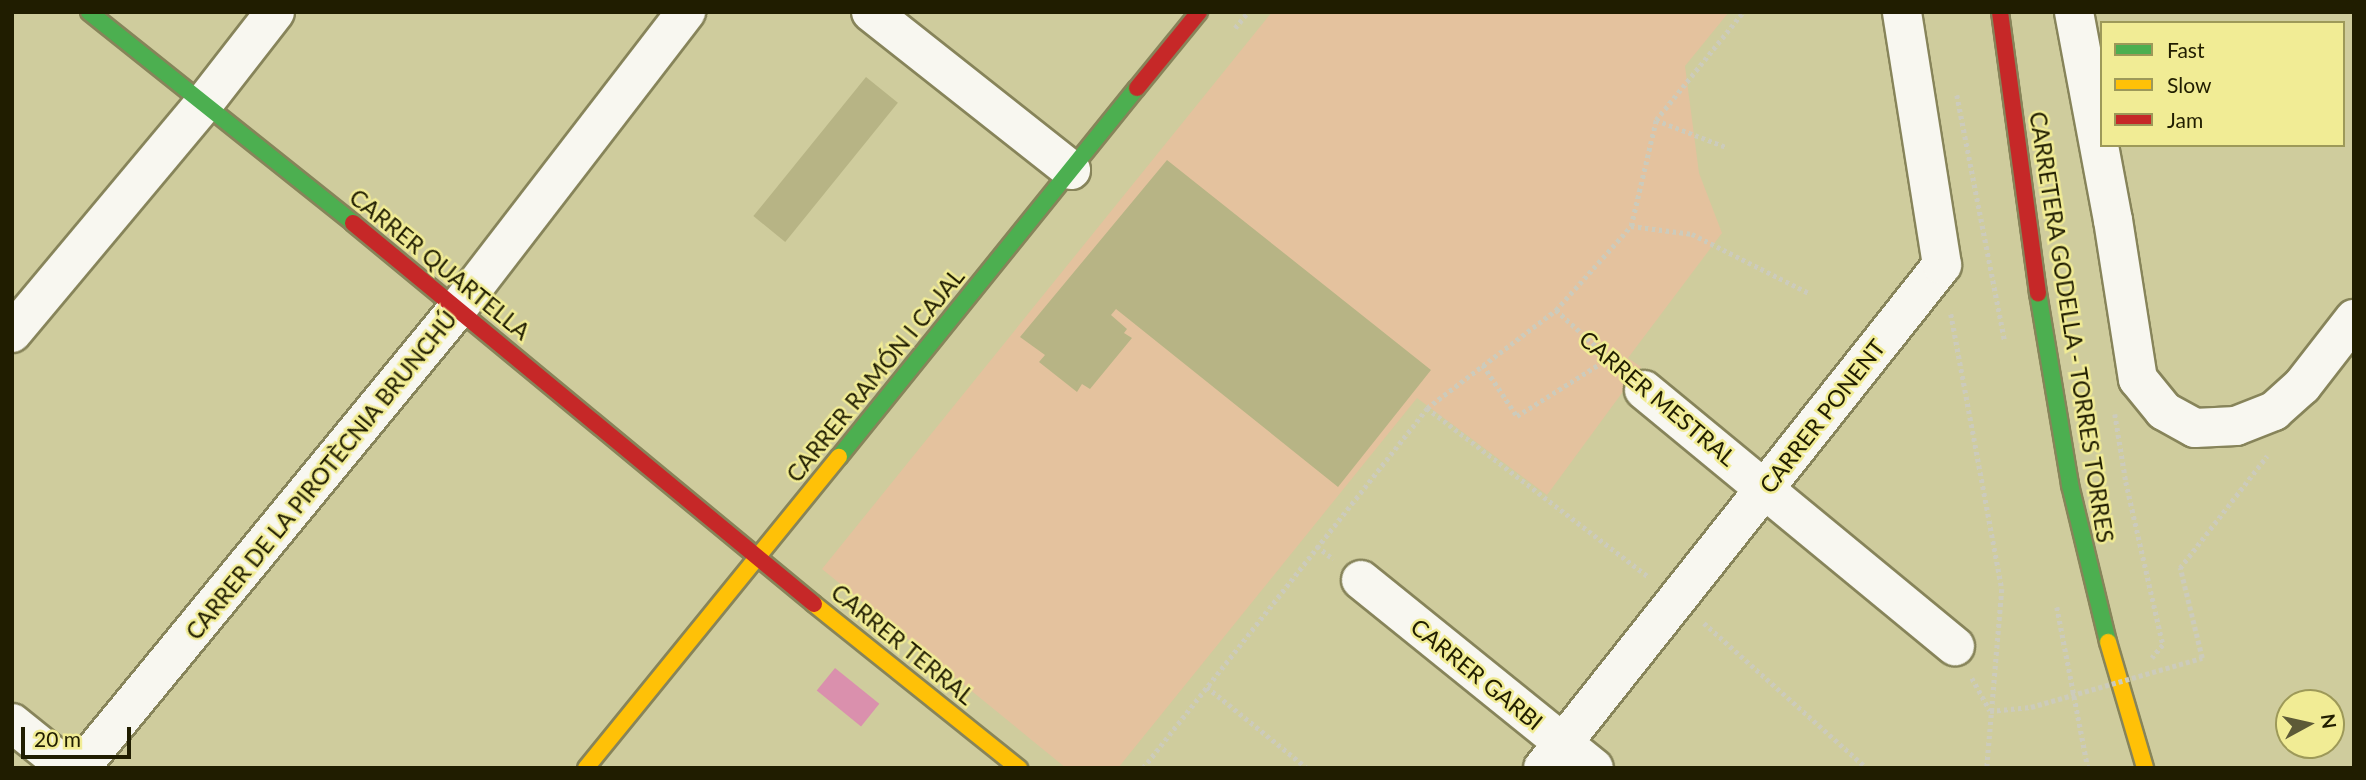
<!DOCTYPE html>
<html>
<head>
<meta charset="utf-8">
<style>
	body { margin:0 }
	#map { position:relative; width:2366px; height:780px; overflow:hidden; background:#cfcc9d; font-family:Lato,sans-serif }
	div>[style] { position:absolute }
	.green>* { inset:0; background:#e4c29e }
	.water>* { inset:0; background:#da90ad; transform-origin:0 0 }
	.building>* { inset:0; background:#b7b485; transform-origin:0 0 }
	.path>* { height:4.5px; margin-top:-2.25px; transform-origin:0; background:repeating-linear-gradient(90deg,#cccbbc 0 3.5px,transparent 0 7px) }
	.roads { filter:drop-shadow(2px 0 #87845a) drop-shadow(-2px 0 #87845a) drop-shadow(0 2px #87845a) drop-shadow(0 -2px #87845a) }
	.street>* { height:38px; margin:-19px; padding:0 19px; transform-origin:19px; border-radius:19px; background:#f8f7f0 }
	.fast>* { height:16px; margin:-8px; padding:0 8px; transform-origin:8px; border-radius:8px; background:#4caf50 }
	.slow>* { height:16px; margin:-8px; padding:0 8px; transform-origin:8px; border-radius:8px; background:#ffc107 }
	.jam>* { height:16px; margin:-8px; padding:0 8px; transform-origin:8px; border-radius:8px; background:#c62828 }
	.path-bridge>* { height:4.5px; margin-top:-2.25px; transform-origin:0; background:repeating-linear-gradient(90deg,#cccbbc 0 3.5px,transparent 0 7px) }
	span { translate:-50% -50%; white-space:nowrap; text-align:center; line-height:1.15; -webkit-text-stroke:5px #f1ec95; paint-order:stroke }
	.street-label { font-size:23px; color:#201d00 }
	.frame { position:absolute; inset:0; border:14px solid #201d00; pointer-events:none }
	.legend { position:absolute; left:2100px; top:21px; width:245px; height:126px; box-sizing:border-box; background:#f1ec95; border:2px solid #9d9959; margin:0; padding:9px 12px; list-style:none; font-size:21px; color:#201d00 }
	.legend li { display:flex; align-items:center; gap:14px; height:35px }
	.legend b { width:35px; border:2px solid #9d9959 }
	.north { position:absolute; left:2275px; top:689px; width:70px; height:70px; box-sizing:border-box; background:#f1ec95; border:2px solid #9d9959; border-radius:50%; rotate:82deg; font-size:19px; font-weight:700; line-height:28px; text-align:center; color:#201d00 }
	.north::after { content:''; display:block; margin:auto; width:24px; height:32px; background:#5d5a37; clip-path:polygon(50% 0,100% 100%,50% 72%,0 100%) }
	.scale { position:absolute; left:21px; top:727px; width:110px; height:32px; box-sizing:border-box; border:4px solid #201d00; border-top:0; padding-left:9px; font-size:21px; line-height:24px; white-space:nowrap; color:#201d00; -webkit-text-stroke:5px #f1ec95; paint-order:stroke }
</style>
</head>
<body>
<div id="map">
	<div class="green">
		<i style="clip-path:polygon(1272px 12px,1729px 12px,1685px 66px,1699px 173px,1722px 233px,1628px 358px,1641px 367px,1547px 495px,1417px 398px,1118px 768px,1066px 768px,822px 569px)"></i>
	</div>
	<div class="water">
		<i style="left:835px;top:668px;width:57px;height:29px;rotate:39deg"></i>
	</div>
	<div class="building">
		<i style="left:866px;top:77px;width:41px;height:179px;rotate:39deg"></i>
		<i style="clip-path:polygon(1167px 160px,1431px 370px,1338px 487px,1116px 309px,1111px 315px,1127px 329px,1124px 333px,1132px 338px,1090px 389px,1082px 384px,1077px 392px,1039px 362px,1045px 355px,1020px 337px)"></i>
	</div>
	<div class="path">
		<i style="left:1235px;top:28px;width:21px;rotate:-51deg"></i>
		<i style="left:1957px;top:95px;width:251px;rotate:79deg"></i>
		<i style="left:1656px;top:120px;width:75px;rotate:21.1deg"></i>
		<i style="left:1631px;top:226px;width:62px;rotate:7.5deg"></i>
		<i style="left:1692px;top:234px;width:131px;rotate:26.8deg"></i>
		<i style="left:1556px;top:310px;width:84px;rotate:42.1deg"></i>
		<i style="left:1951px;top:314px;width:280px;rotate:79.5deg"></i>
		<i style="left:2002px;top:589px;width:180px;rotate:94.8deg"></i>
		<i style="left:1483px;top:365px;width:61px;rotate:56.3deg"></i>
		<i style="left:1517px;top:416px;width:109px;rotate:-32.2deg"></i>
		<i style="left:1427px;top:408px;width:279px;rotate:37.3deg"></i>
		<i style="left:2115px;top:414px;width:69px;rotate:80.8deg"></i>
		<i style="left:2126px;top:482px;width:167px;rotate:77.2deg"></i>
		<i style="left:2163px;top:645px;width:17px;rotate:130deg"></i>
		<i style="left:1317px;top:546px;width:21px;rotate:39deg"></i>
		<i style="left:2180px;top:568px;width:142px;rotate:-52.2deg"></i>
		<i style="left:2057px;top:607px;width:164px;rotate:79.1deg"></i>
		<i style="left:1704px;top:623px;width:218px;rotate:41.7deg"></i>
		<i style="left:1972px;top:678px;width:37px;rotate:61deg"></i>
		<i style="left:1207px;top:687px;width:129px;rotate:39deg"></i>
		<i style="left:1143px;top:768px;width:459px;rotate:-51.7deg"></i>
		<i style="left:1427px;top:408px;width:162px;rotate:-37.2deg"></i>
		<i style="left:1556px;top:310px;width:113px;rotate:-48.2deg"></i>
		<i style="left:1631px;top:226px;width:109px;rotate:-76.7deg"></i>
		<i style="left:1656px;top:120px;width:139px;rotate:-51.1deg"></i>
	</div>
	<div class="roads">
		<div class="street">
			<i style="left:871px;top:12px;width:255px;rotate:38.3deg"></i>
			<i style="left:2074px;top:12px;width:212px;rotate:79.4deg"></i>
			<i style="left:2113px;top:220px;width:161px;rotate:81.1deg"></i>
			<i style="left:2138px;top:379px;width:41px;rotate:50.9deg"></i>
			<i style="left:2164px;top:411px;width:35px;rotate:29deg"></i>
			<i style="left:2195px;top:428px;width:41px;rotate:-2.8deg"></i>
			<i style="left:2236px;top:426px;width:41px;rotate:-21.5deg"></i>
			<i style="left:2274px;top:411px;width:38px;rotate:-42deg"></i>
			<i style="left:2302px;top:386px;width:85px;rotate:-52.2deg"></i>
			<i style="left:12px;top:333px;width:301px;rotate:-50.1deg"></i>
			<i style="left:205px;top:102px;width:114px;rotate:-52.1deg"></i>
			<i style="left:1644px;top:390px;width:403px;rotate:39.5deg"></i>
			<i style="left:1361px;top:580px;width:299px;rotate:38.9deg"></i>
			<i style="left:12px;top:723px;width:72px;rotate:38.8deg"></i>
			<i style="left:80px;top:768px;width:595px;rotate:-50.59deg"></i>
			<i style="left:458px;top:308px;width:374px;rotate:-52.4deg"></i>
			<i style="left:1543px;top:768px;width:642px;rotate:-51.58deg"></i>
			<i style="left:1942px;top:265px;width:256px;rotate:-99deg"></i>
		</div>
		<div class="fast">
			<i style="left:89px;top:12px;width:338px;rotate:38.6deg"></i>
			<i style="left:2038px;top:293px;width:195px;rotate:80.5deg"></i>
			<i style="left:2070px;top:485px;width:162px;rotate:76.4deg"></i>
			<i style="left:839px;top:457px;width:474px;rotate:-51.1deg"></i>
		</div>
		<div class="slow">
			<i style="left:814px;top:604px;width:263px;rotate:38.7deg"></i>
			<i style="left:2108px;top:642px;width:131px;rotate:73.6deg"></i>
			<i style="left:586px;top:768px;width:401px;rotate:-50.9deg"></i>
		</div>
		<div class="jam">
			<i style="left:2000px;top:12px;width:284px;rotate:82.3deg"></i>
			<i style="left:1137px;top:88px;width:98px;rotate:-50.8deg"></i>
			<i style="left:353px;top:223px;width:598px;rotate:39.57deg"></i>
		</div>
	</div>
	<div class="path-bridge">
		<i style="left:1990px;top:711px;width:41px;rotate:-5.6deg"></i>
		<i style="left:2031px;top:707px;width:178px;rotate:-16deg"></i>
		<i style="left:2202px;top:658px;width:93px;rotate:-103.7deg"></i>
	</div>
	<div class="street-label">
		<span style="left:440px;top:264px;rotate:39deg">CARRER QUARTELLA</span>
		<span style="left:2072px;top:327px;rotate:81deg">CARRETERA GODELLA - TORRES TORRES</span>
		<span style="left:875px;top:375px;rotate:-51deg">CARRER RAMÓN I CAJAL</span>
		<span style="left:1658px;top:398px;rotate:40deg">CARRER MESTRAL</span>
		<span style="left:1822px;top:416px;rotate:-52deg">CARRER PONENT</span>
		<span style="left:321px;top:475px;rotate:-51deg">CARRER DE LA PIROTÈCNIA BRUNCHÚ</span>
		<span style="left:903px;top:644px;rotate:39deg">CARRER TERRAL</span>
		<span style="left:1477px;top:674px;rotate:39deg">CARRER GARBI</span>
	</div>
	<div class="frame"></div>
	<ul class="legend">
	<li><b style="height:9px;background:#4caf50"></b>Fast</li>
	<li><b style="height:9px;background:#ffc107"></b>Slow</li>
	<li><b style="height:9px;background:#c62828"></b>Jam</li>
	</ul>
	<div class="north">N</div>
	<div class="scale">20 m</div>
</div>
</body>
</html>
